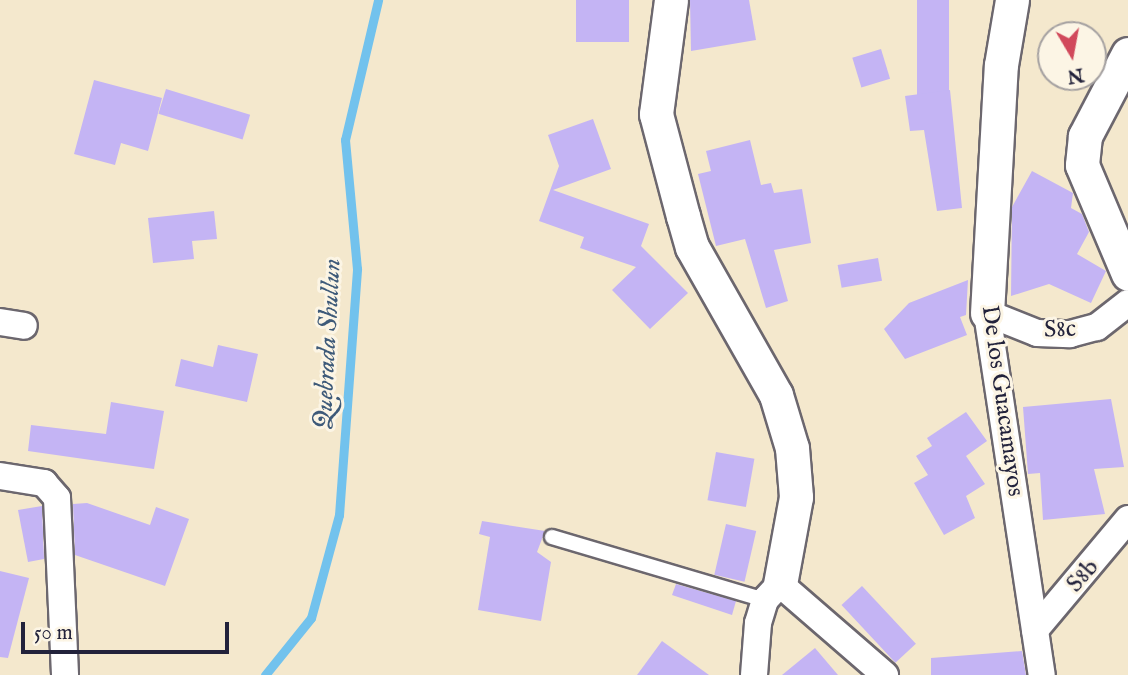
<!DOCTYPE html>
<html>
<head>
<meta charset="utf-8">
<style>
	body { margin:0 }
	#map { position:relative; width:1128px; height:675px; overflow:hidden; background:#f4e8cd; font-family:"IM FELL English",serif }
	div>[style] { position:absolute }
	.stream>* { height:9px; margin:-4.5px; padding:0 4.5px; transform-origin:4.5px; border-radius:4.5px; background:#72c2ed }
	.building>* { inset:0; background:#c4b4f4; transform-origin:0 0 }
	.roads { filter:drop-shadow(2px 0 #6c676e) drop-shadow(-2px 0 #6c676e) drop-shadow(0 2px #6c676e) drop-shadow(0 -2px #6c676e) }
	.service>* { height:14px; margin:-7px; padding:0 7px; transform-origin:7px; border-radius:7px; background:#fff }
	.minor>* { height:26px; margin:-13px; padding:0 13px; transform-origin:13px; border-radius:13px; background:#fff }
	.tertiary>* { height:33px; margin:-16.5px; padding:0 16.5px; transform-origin:16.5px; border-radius:16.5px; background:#fff }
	span { translate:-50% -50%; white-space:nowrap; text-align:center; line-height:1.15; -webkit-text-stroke:6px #fcf5e5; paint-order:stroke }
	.street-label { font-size:24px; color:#22223b }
	.water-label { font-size:26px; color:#3e5a79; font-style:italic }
	.north { position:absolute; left:1037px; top:21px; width:70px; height:70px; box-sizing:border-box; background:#fcf5e5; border:2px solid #a5a1a1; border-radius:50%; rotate:170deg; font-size:19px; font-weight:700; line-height:28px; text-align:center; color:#22223b }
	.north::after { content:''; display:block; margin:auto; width:24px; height:32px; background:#d1495b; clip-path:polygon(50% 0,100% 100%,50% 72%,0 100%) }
	.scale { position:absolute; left:21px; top:622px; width:208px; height:32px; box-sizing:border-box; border:4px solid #22223b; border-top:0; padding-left:9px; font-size:21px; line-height:24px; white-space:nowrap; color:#22223b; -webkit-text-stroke:5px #fcf5e5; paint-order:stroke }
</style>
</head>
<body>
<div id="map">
	<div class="stream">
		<i style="left:265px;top:675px;width:73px;rotate:-51.1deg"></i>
		<i style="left:311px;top:618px;width:107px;rotate:-74.8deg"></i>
		<i style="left:339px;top:515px;width:247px;rotate:-85.8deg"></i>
		<i style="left:357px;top:269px;width:130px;rotate:-95.3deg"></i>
		<i style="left:345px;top:140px;width:144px;rotate:-76.7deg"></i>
	</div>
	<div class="building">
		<i style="left:576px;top:0;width:53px;height:42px"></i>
		<i style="clip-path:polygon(690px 0,749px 0,756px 40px,691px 51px)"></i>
		<i style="left:917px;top:0;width:32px;height:96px"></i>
		<i style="left:881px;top:49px;width:31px;height:30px;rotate:73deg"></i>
		<i style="clip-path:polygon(94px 80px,162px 98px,148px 151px,121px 143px,115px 165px,74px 154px)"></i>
		<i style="left:166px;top:89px;width:88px;height:26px;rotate:17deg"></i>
		<i style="clip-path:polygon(950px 90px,962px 208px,937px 211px,924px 130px,910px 131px,905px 96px)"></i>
		<i style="clip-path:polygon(593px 119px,611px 169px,553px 190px,649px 224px,641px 246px,688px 293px,650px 329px,612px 290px,636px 267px,580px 248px,584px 237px,539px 221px,559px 166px,548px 135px)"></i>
		<i style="clip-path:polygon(750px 140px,761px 185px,771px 183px,774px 193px,802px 189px,811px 243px,774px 250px,788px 301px,766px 308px,745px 239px,716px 246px,698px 174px,711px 171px,706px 151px)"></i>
		<i style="clip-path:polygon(1032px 171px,1073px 193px,1071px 208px,1082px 214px,1089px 232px,1077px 254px,1106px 271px,1091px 303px,1049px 284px,1011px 296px,1012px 207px)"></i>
		<i style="clip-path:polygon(214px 211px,217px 239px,192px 241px,194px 259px,153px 263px,148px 218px)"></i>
		<i style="left:878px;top:258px;width:23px;height:41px;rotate:80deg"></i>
		<i style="clip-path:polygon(968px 280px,966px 315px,960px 317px,967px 335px,905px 359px,884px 329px,909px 303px)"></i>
		<i style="clip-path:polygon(218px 345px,258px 354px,247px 402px,175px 386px,181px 359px,213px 367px)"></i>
		<i style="clip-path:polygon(1111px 399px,1124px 467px,1094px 469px,1105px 514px,1043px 520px,1040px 473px,1028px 474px,1023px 407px)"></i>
		<i style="clip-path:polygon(111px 402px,164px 411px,154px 469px,28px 451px,31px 425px,106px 434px)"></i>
		<i style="clip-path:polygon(966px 412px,987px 441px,966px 456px,985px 484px,966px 496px,975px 518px,944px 535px,914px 483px,928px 475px,916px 456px,932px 446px,927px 438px)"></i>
		<i style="left:716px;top:452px;width:39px;height:49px;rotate:10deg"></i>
		<i style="clip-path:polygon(87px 503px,150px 525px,156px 507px,189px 519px,165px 586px,75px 555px,73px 504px)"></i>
		<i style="clip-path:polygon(42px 506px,44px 559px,28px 562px,18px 510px)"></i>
		<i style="clip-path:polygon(482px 521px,545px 531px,537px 552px,551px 562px,541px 621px,478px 610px,490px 537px,479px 534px)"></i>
		<i style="left:726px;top:524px;width:31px;height:52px;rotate:13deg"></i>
		<i style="clip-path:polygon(0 571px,29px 578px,8px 658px,0 657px)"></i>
		<i style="clip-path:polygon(676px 584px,736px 601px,732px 615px,672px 595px)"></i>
		<i style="left:862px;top:586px;width:79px;height:28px;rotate:47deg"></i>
		<i style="clip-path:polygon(662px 641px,709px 675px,637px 675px)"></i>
		<i style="clip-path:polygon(815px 648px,838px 675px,782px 675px)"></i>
		<i style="clip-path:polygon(1022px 651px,1026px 675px,931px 675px,931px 658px)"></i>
	</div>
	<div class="roads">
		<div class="service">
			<i style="left:552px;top:537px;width:222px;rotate:16.5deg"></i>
		</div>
		<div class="minor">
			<i style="left:987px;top:313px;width:366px;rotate:81.4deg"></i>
			<i style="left:987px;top:313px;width:54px;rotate:21.8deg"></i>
			<i style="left:1037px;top:333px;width:33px;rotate:2deg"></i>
			<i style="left:1070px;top:334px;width:28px;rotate:-15deg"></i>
			<i style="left:1097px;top:327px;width:39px;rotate:-38deg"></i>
			<i style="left:0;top:322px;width:24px;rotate:9deg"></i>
			<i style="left:0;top:476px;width:45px;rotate:9deg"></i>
			<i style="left:44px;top:483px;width:20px;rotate:49deg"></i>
			<i style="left:57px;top:498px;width:177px;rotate:87.4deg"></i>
			<i style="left:1035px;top:630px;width:145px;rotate:-50deg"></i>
			<i style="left:754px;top:675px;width:52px;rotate:-85.6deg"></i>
			<i style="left:758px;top:623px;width:24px;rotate:-73deg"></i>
			<i style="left:765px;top:600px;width:22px;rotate:-47deg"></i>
			<i style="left:780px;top:584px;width:139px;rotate:40.9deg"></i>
		</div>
		<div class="tertiary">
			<i style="left:671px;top:0;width:115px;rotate:97.5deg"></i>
			<i style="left:656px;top:114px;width:106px;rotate:75.2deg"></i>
			<i style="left:683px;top:216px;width:32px;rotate:74deg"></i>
			<i style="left:692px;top:247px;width:170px;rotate:60.4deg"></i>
			<i style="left:776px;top:395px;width:55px;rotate:73.2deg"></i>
			<i style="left:792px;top:448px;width:49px;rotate:85.3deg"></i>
			<i style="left:796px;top:497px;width:88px;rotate:100.4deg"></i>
			<i style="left:1128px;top:54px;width:93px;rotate:117.7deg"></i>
			<i style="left:1085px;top:136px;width:29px;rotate:96deg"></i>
			<i style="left:1082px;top:165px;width:118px;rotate:67.1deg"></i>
			<i style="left:987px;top:313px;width:248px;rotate:-86.8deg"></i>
			<i style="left:1001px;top:65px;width:66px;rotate:-80.4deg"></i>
		</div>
	</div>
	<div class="street-label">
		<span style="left:1060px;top:330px;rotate:-2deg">S8c</span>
		<span style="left:1002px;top:401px;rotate:82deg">De los Guacamayos</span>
		<span style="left:1083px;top:576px;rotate:-49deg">S8b</span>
	</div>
	<div class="water-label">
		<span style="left:328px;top:344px;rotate:-87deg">Quebrada Shullun</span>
	</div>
	<div class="north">N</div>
	<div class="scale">50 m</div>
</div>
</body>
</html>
